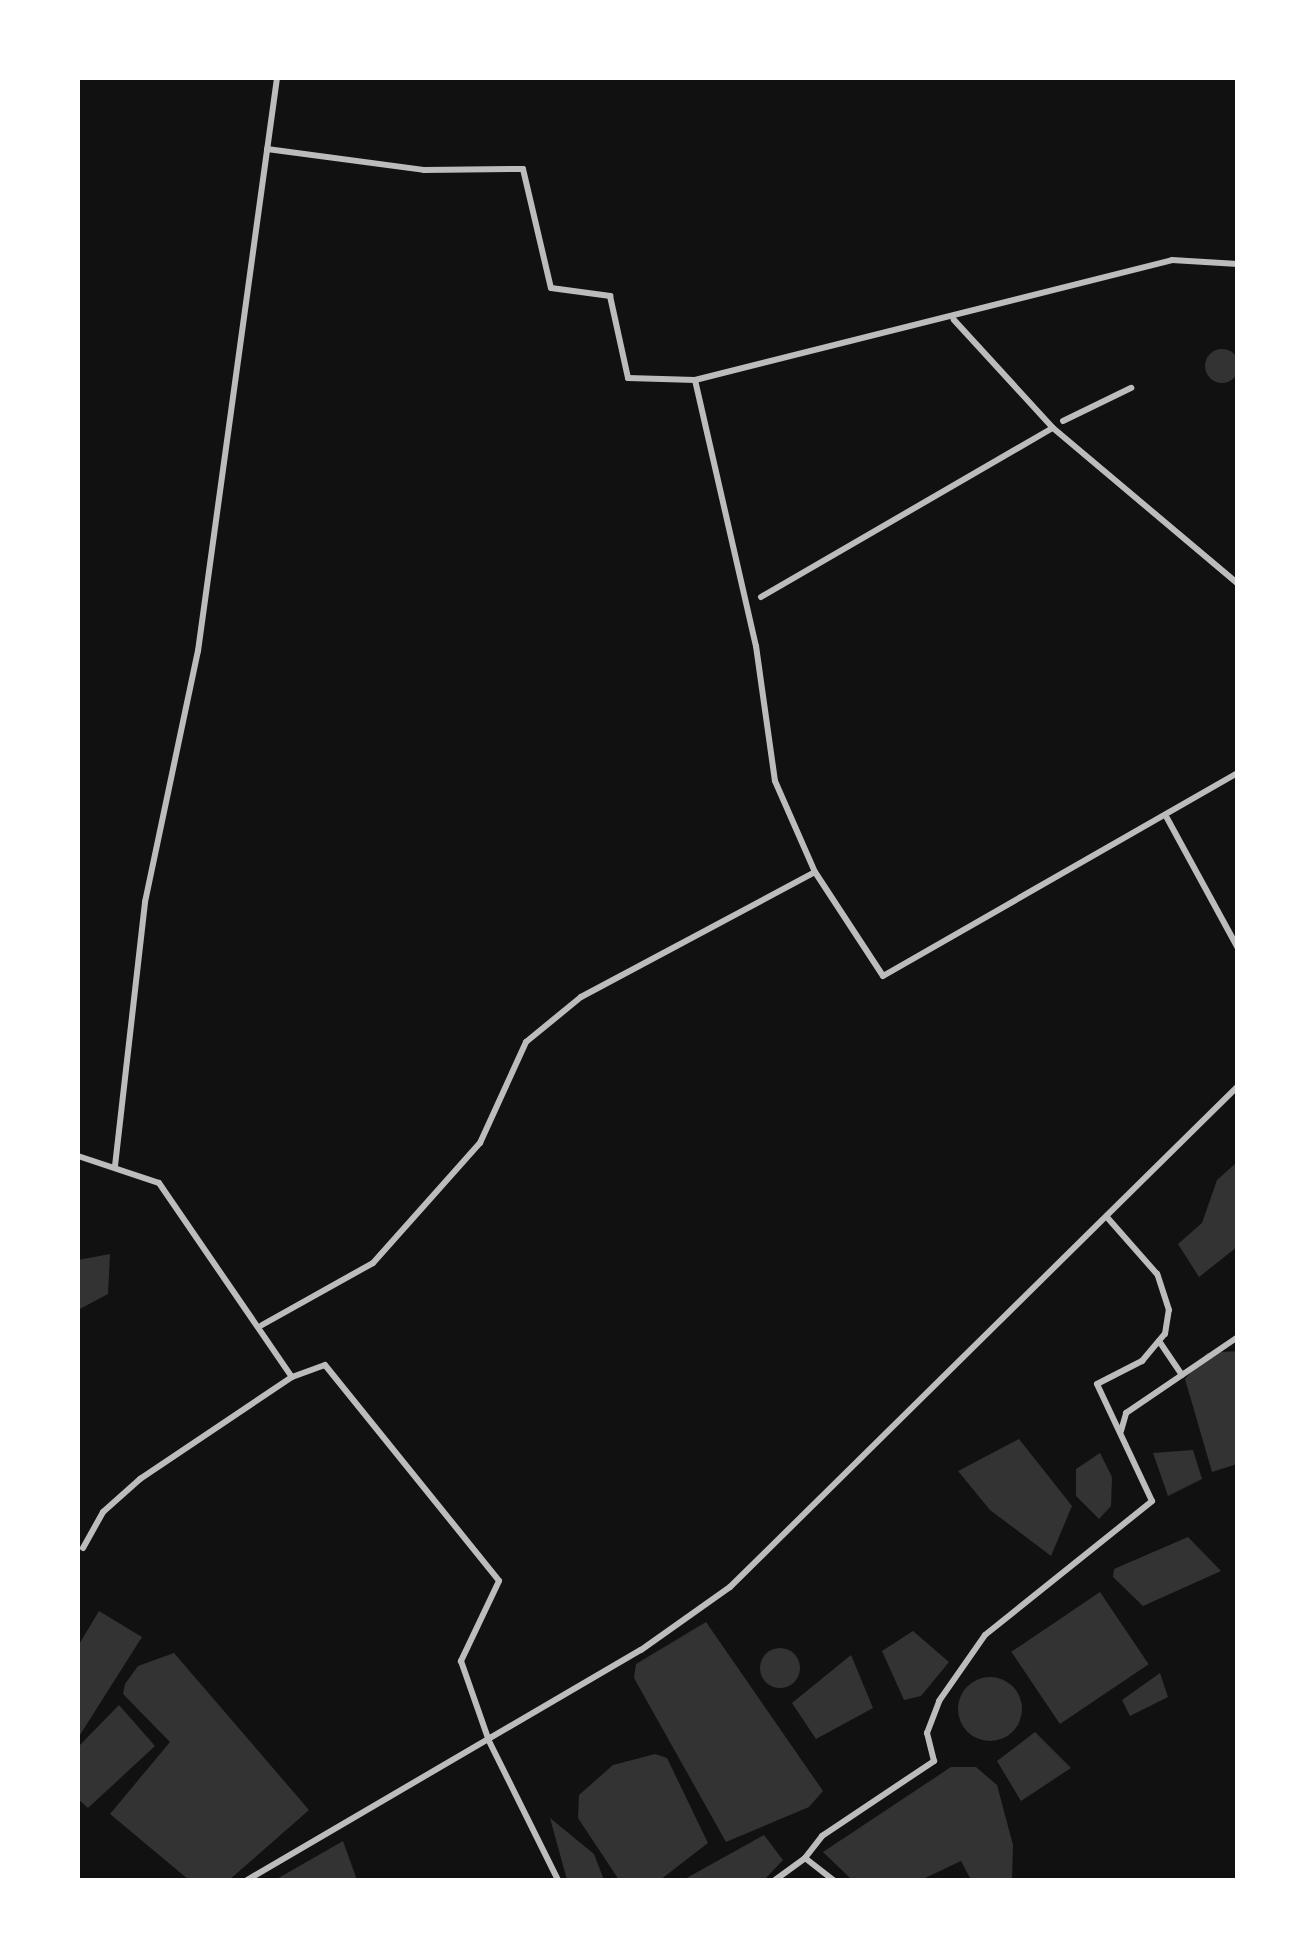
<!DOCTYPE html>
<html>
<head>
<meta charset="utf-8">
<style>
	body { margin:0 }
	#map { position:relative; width:1315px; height:1958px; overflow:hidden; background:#111; font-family:"Varela Round",sans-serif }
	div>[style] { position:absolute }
	.water>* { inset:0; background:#333; transform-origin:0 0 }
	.round { border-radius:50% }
	.minor>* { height:6px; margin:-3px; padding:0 3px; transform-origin:3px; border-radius:3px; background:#bcbcbc }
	span { translate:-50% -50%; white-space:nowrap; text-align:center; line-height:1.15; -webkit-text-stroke:8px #fff; paint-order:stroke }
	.frame { position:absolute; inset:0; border:80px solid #fff; pointer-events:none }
</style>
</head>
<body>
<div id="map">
	<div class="water">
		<i class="round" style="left:1205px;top:349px;width:34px;height:34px"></i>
		<i style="clip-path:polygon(1237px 1162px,1237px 1247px,1199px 1277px,1178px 1244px,1202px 1223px,1217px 1180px)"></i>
		<i style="clip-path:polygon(110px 1254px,108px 1294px,78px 1310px,78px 1260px)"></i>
		<i style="clip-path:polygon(1237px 1351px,1237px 1464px,1212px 1472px,1185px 1379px,1207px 1353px)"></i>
		<i style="clip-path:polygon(1019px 1439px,1072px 1506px,1051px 1556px,990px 1510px,958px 1471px)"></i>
		<i style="clip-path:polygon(1193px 1450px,1202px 1479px,1168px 1496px,1153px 1453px)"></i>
		<i style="clip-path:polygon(1100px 1453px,1112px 1477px,1111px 1506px,1099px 1519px,1076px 1496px,1076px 1469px)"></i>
		<i style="clip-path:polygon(1188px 1537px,1221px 1571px,1143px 1606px,1113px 1577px,1114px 1569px)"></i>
		<i style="left:1100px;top:1592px;width:87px;height:107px;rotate:56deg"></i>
		<i style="clip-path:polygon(99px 1611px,142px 1637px,78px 1738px,78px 1646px)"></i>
		<i style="clip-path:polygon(706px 1622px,823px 1791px,809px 1807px,726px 1842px,634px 1678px,636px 1664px)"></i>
		<i style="clip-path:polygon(913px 1631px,949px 1662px,921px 1696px,904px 1700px,882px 1651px)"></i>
		<i class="round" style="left:760px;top:1648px;width:40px;height:40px"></i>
		<i style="clip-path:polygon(174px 1653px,309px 1810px,229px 1880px,189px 1880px,110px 1814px,170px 1742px,123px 1694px,125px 1684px,138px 1666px)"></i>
		<i style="clip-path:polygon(851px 1655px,873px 1708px,816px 1739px,792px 1703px)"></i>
		<i style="clip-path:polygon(1160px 1673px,1168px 1697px,1130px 1716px,1122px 1700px)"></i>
		<i class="round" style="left:958px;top:1677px;width:64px;height:64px"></i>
		<i style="clip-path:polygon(119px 1705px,155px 1746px,88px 1808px,78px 1799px,78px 1747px)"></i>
		<i style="clip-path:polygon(1035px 1732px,1071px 1768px,1021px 1801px,997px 1761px)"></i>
		<i style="clip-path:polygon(655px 1754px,667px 1758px,708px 1843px,660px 1880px,619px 1880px,578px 1818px,579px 1795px,613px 1765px)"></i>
		<i style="clip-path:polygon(951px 1767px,976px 1767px,997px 1785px,1013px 1845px,1012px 1880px,971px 1880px,961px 1861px,921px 1880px,852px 1880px,823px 1852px)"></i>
		<i style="clip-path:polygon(550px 1818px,594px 1854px,604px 1880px,567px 1880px)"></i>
		<i style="clip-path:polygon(764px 1835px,783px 1860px,765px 1879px,683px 1880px)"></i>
		<i style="clip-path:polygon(343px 1841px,357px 1880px,275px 1880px)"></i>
	</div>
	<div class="minor">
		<i style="left:267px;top:149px;width:158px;rotate:7.6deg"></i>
		<i style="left:424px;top:170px;width:99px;rotate:-0.6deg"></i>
		<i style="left:523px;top:169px;width:122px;rotate:76.8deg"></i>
		<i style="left:551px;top:288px;width:60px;rotate:7.7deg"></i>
		<i style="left:610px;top:296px;width:84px;rotate:77.6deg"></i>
		<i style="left:628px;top:378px;width:67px;rotate:1.7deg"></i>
		<i style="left:695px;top:380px;width:492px;rotate:-14.1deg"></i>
		<i style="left:1172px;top:260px;width:66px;rotate:3.5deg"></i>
		<i style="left:695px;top:380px;width:273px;rotate:77.1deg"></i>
		<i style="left:756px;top:646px;width:136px;rotate:82deg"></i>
		<i style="left:775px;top:781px;width:99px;rotate:66.3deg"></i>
		<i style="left:815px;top:872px;width:124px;rotate:56.8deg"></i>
		<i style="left:883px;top:976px;width:409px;rotate:-29.8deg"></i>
		<i style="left:1063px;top:421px;width:76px;rotate:-25.9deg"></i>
		<i style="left:1053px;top:428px;width:242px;rotate:40.1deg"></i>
		<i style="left:761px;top:597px;width:337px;rotate:-30.1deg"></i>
		<i style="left:1053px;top:428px;width:147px;rotate:-132.5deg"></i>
		<i style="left:1167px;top:818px;width:148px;rotate:61.4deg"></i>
		<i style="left:78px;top:1156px;width:85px;rotate:18.4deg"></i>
		<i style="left:159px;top:1183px;width:235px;rotate:55.6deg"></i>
		<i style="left:292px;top:1377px;width:35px;rotate:-20deg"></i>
		<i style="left:325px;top:1365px;width:277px;rotate:51.1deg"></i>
		<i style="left:499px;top:1581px;width:89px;rotate:115.4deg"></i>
		<i style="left:461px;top:1661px;width:85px;rotate:70.7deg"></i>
		<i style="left:489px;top:1741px;width:155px;rotate:63.6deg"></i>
		<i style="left:115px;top:1166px;width:266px;rotate:-83.5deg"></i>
		<i style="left:145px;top:902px;width:257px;rotate:-78.1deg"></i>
		<i style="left:198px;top:651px;width:578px;rotate:-82.15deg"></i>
		<i style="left:262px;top:1325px;width:127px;rotate:-29.2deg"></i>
		<i style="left:373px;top:1263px;width:161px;rotate:-48.3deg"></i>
		<i style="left:480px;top:1143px;width:111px;rotate:-65.5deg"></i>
		<i style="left:526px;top:1042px;width:71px;rotate:-39.3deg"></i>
		<i style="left:581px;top:997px;width:265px;rotate:-28.1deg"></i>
		<i style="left:1159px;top:1341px;width:41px;rotate:55.9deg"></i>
		<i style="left:1121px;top:1431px;width:19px;rotate:-74deg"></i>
		<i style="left:1126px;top:1413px;width:135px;rotate:-34.2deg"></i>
		<i style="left:83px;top:1548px;width:41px;rotate:-60.9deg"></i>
		<i style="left:103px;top:1512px;width:50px;rotate:-41.7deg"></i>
		<i style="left:140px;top:1479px;width:183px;rotate:-33.9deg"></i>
		<i style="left:805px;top:1858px;width:28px;rotate:-52deg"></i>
		<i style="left:822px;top:1836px;width:135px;rotate:-33.8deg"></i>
		<i style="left:934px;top:1761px;width:29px;rotate:-104deg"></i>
		<i style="left:927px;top:1733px;width:34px;rotate:-69deg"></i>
		<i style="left:939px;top:1701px;width:80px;rotate:-55.1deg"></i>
		<i style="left:985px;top:1635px;width:214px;rotate:-38.7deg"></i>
		<i style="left:1152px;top:1501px;width:129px;rotate:-115.2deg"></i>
		<i style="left:1097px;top:1384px;width:51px;rotate:-27.1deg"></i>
		<i style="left:1142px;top:1361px;width:35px;rotate:-50deg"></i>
		<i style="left:1165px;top:1334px;width:24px;rotate:-81deg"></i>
		<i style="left:1169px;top:1310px;width:38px;rotate:-108deg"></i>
		<i style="left:1157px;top:1274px;width:76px;rotate:-131.3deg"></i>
		<i style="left:247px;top:1880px;width:456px;rotate:-30.3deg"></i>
		<i style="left:641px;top:1650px;width:109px;rotate:-35.3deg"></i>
		<i style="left:730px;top:1587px;width:713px;rotate:-44.6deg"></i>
		<i style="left:775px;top:1880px;width:37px;rotate:-36deg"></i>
		<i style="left:805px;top:1858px;width:36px;rotate:38deg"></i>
	</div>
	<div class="frame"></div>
</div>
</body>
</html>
